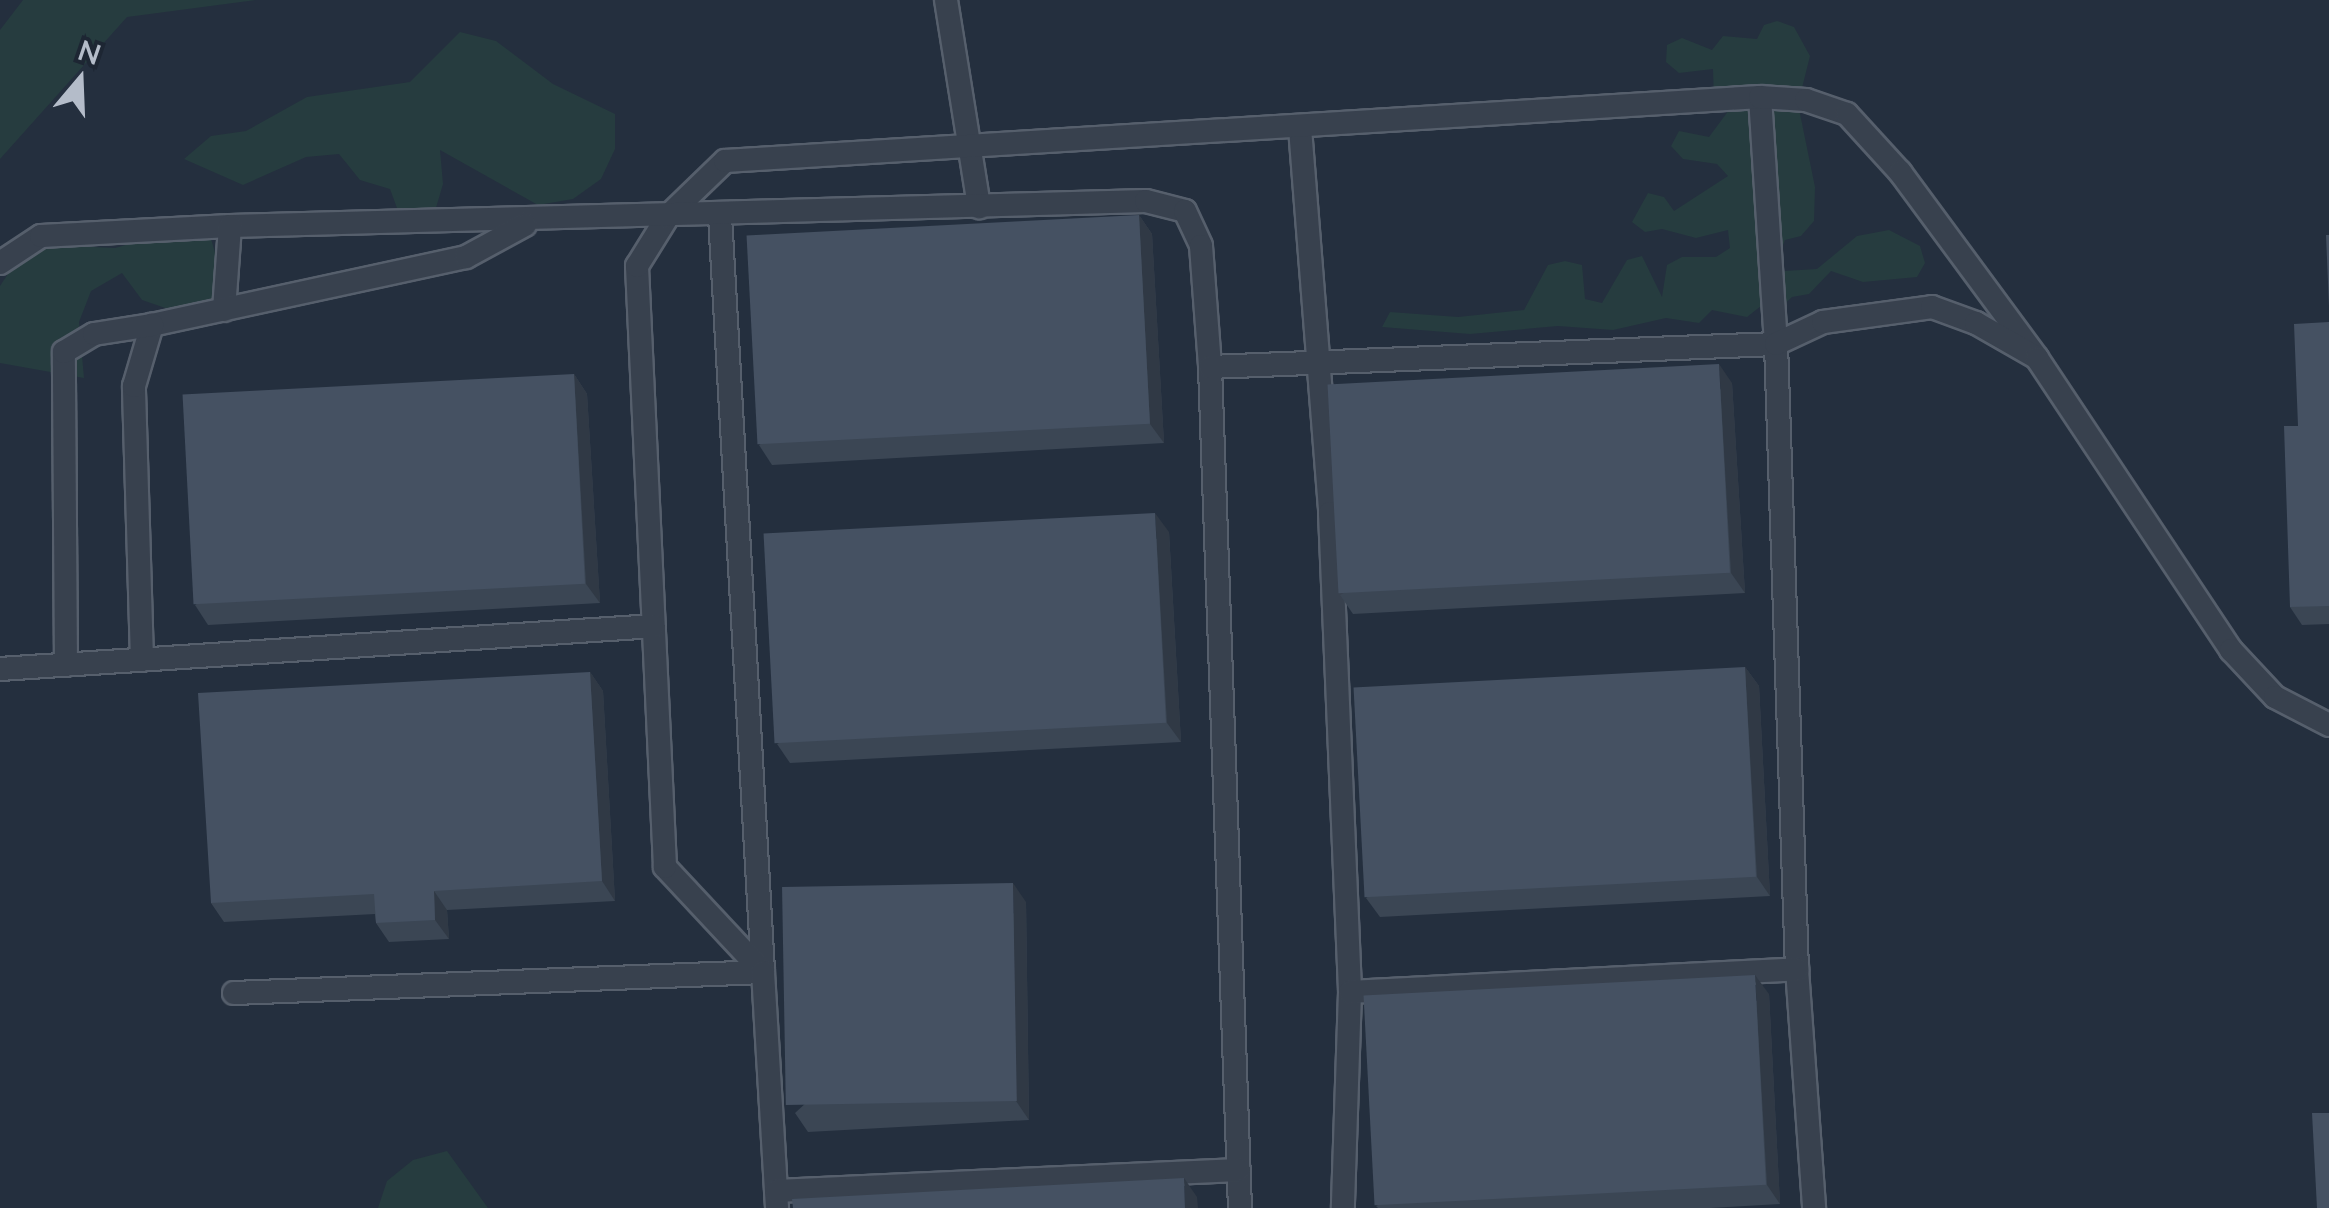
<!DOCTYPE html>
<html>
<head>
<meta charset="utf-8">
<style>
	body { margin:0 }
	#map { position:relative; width:2329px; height:1208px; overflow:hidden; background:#242f3e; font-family:Lato,sans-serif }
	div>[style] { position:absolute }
	.green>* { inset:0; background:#263c3f }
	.roads { filter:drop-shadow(2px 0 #565f6c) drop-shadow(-2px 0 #565f6c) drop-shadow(0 2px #565f6c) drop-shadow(0 -2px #565f6c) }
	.service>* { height:22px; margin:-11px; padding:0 11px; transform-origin:11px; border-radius:11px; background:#38414e }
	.wall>* { inset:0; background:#3b4654 }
	.shaded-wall>* { inset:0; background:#303945 }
	.building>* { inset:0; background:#455162; transform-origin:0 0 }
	span { translate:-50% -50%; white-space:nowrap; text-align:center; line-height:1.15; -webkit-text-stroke:8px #1d2633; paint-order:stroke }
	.north { position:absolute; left:30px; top:30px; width:100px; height:100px; -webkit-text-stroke:8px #1d2633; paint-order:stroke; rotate:19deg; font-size:28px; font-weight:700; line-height:40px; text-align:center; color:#b4bcc9 }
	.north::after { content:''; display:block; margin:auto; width:35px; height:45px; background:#b4bcc9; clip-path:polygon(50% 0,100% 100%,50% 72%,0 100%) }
</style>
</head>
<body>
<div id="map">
	<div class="green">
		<i style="clip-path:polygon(23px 0,256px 0,127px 17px,0 159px,0 30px)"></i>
		<i style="clip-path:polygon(1777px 21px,1794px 27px,1810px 56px,1798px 104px,1815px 187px,1814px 221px,1801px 236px,1785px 240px,1779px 256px,1784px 271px,1817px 269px,1857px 236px,1889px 230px,1920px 246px,1925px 263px,1917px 277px,1863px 282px,1831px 271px,1809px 294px,1792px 297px,1778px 310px,1761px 306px,1747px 317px,1712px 310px,1699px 323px,1666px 318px,1613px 330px,1558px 326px,1470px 334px,1382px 327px,1390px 312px,1458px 317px,1524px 310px,1548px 265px,1565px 261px,1582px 265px,1585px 299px,1602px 303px,1627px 260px,1642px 256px,1662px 297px,1667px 265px,1682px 257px,1716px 257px,1730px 248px,1728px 230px,1696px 238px,1662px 229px,1645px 232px,1632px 222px,1648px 193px,1664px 197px,1674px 211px,1728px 176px,1717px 164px,1683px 159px,1671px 146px,1679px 131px,1709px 137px,1729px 110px,1714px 102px,1713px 69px,1679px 73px,1666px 62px,1667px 45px,1682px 38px,1712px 50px,1723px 36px,1757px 39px,1764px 25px)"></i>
		<i style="clip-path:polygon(460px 32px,496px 41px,553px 84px,615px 114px,615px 149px,601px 179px,573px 199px,538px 205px,440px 150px,443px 184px,433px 218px,401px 219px,390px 189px,360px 180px,339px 154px,306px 157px,243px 185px,184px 159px,211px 136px,246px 131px,307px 97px,410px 82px)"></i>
		<i style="clip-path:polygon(179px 230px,211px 239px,221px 272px,212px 304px,177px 312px,142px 300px,122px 273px,91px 291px,79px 322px,84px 378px,0 363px,0 286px,17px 260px,49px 245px,115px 248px)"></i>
		<i style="clip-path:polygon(447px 1151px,488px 1208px,378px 1208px,387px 1181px,413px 1160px)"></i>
	</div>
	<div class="roads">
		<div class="service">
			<i style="left:946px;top:0;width:210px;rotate:80.9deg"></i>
			<i style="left:1760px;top:97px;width:248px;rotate:86.3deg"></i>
			<i style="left:1776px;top:344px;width:625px;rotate:88.08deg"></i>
			<i style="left:1797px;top:969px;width:240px;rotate:85.9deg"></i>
			<i style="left:1300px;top:128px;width:386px;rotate:85.5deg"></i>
			<i style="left:1330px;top:513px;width:479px;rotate:87.6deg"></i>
			<i style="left:1350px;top:992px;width:216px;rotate:91.9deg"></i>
			<i style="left:720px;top:216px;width:757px;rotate:86.74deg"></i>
			<i style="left:763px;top:972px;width:144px;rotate:-133deg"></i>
			<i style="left:665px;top:867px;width:602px;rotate:-92.67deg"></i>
			<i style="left:637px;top:266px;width:59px;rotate:-58.2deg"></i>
			<i style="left:668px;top:216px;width:79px;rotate:-44deg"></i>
			<i style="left:725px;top:161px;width:1037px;rotate:-3.54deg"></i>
			<i style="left:1760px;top:97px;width:46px;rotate:3.7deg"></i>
			<i style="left:1806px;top:100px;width:43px;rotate:18.9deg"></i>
			<i style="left:1847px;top:114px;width:79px;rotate:47.6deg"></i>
			<i style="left:1900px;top:172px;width:231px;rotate:53.6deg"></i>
			<i style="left:0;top:263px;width:49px;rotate:-33.4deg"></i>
			<i style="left:41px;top:236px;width:189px;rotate:-3deg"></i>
			<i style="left:230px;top:226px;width:916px;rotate:-1.56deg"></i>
			<i style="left:1146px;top:201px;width:40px;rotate:14.4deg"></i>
			<i style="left:1185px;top:211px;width:38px;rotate:65deg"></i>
			<i style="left:1201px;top:246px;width:121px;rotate:85.7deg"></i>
			<i style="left:1210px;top:367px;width:842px;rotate:87.96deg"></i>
			<i style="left:224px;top:310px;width:84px;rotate:-85.9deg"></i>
			<i style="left:1210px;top:367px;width:566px;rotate:-2.33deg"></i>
			<i style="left:1776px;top:344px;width:52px;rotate:-25.1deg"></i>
			<i style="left:1823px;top:322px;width:110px;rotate:-7.8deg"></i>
			<i style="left:1932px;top:307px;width:47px;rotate:20deg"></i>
			<i style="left:1976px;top:323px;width:70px;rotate:29.8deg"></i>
			<i style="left:2037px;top:358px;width:351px;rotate:56.4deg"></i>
			<i style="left:2231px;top:650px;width:64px;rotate:46.9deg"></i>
			<i style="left:2275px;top:697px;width:61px;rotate:27.4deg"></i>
			<i style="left:142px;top:660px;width:274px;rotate:-91.7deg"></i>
			<i style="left:134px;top:386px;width:64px;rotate:-73.6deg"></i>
			<i style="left:152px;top:325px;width:321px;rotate:-12.2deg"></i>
			<i style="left:466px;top:257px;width:67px;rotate:-28.5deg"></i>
			<i style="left:66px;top:665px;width:313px;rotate:-90.4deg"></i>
			<i style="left:64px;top:352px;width:35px;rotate:-31deg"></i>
			<i style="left:94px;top:334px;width:59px;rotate:-8.8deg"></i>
			<i style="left:0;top:669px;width:655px;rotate:-3.76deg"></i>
			<i style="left:1350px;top:992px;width:448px;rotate:-2.9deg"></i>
			<i style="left:234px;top:993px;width:529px;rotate:-2.27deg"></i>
			<i style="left:763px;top:972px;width:236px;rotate:86.6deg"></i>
			<i style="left:776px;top:1191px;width:463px;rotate:-2.6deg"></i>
		</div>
	</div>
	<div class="wall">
		<i style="clip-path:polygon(1139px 215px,1152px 234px,1164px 443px,772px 465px,759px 445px)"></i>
		<i style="clip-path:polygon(2329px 322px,2329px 624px,2302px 625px,2290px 607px,2298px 426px)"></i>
		<i style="clip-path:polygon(574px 374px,587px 394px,600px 603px,208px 625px,195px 605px)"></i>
		<i style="clip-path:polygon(1732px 383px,1745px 593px,1353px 614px,1340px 595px)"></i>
		<i style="clip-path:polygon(1169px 532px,1181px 742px,790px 763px,777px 744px)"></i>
		<i style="clip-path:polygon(1745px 667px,1759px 686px,1770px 896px,1380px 917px,1366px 898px)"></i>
		<i style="clip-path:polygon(590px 672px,603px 691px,615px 901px,447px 910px,449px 939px,389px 942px,376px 923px,375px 914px,224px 922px,211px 903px)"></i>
		<i style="clip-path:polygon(1026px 902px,1029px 1120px,808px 1132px,795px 1113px)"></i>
		<i style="clip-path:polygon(1769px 994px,1780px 1204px,1710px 1208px,1378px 1208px,1376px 1206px)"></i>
	</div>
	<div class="shaded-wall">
		<i style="clip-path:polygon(1139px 215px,1152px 234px,1164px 443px,1150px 424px)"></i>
		<i style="clip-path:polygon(1719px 364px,1732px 383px,1745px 593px,1731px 573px)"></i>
		<i style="clip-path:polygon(574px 374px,587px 394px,600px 603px,586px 584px)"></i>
		<i style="clip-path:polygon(1155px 513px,1169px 532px,1181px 742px,1167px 723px)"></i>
		<i style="clip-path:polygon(1745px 667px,1759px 686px,1770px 896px,1757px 877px)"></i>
		<i style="clip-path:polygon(590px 672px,603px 691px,615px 901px,602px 881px)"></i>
		<i style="clip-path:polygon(1013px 883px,1026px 902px,1029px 1120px,1016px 1101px)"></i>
		<i style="clip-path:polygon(434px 891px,447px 910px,449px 939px,435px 920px)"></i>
		<i style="clip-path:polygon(1755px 975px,1769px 994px,1780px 1204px,1767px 1185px)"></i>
		<i style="clip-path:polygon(1184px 1178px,1197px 1197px,1198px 1208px,1185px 1208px)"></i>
	</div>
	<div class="building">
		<i style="left:1139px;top:215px;width:209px;height:393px;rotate:87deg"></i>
		<i style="clip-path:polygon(2326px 235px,2329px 235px,2329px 306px)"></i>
		<i style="clip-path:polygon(2329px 322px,2329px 606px,2290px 607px,2284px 426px,2298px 426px,2294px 324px)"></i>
		<i style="left:1719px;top:364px;width:209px;height:392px;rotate:87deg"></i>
		<i style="left:574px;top:374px;width:210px;height:392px;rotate:87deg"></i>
		<i style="left:1155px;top:513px;width:210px;height:392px;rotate:87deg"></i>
		<i style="left:1745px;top:667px;width:210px;height:392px;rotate:87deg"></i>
		<i style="clip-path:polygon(590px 672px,602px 881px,434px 891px,435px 920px,376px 923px,374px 894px,211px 903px,198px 693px)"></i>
		<i style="left:1013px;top:883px;width:218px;height:231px;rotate:89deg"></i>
		<i style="left:1755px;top:975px;width:210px;height:392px;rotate:87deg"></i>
		<i style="clip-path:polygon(2312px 1113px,2329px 1113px,2329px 1208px,2317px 1208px)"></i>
		<i style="clip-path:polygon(1184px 1178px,1185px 1208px,793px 1208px,792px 1199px)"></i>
	</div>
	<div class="north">N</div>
</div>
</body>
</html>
